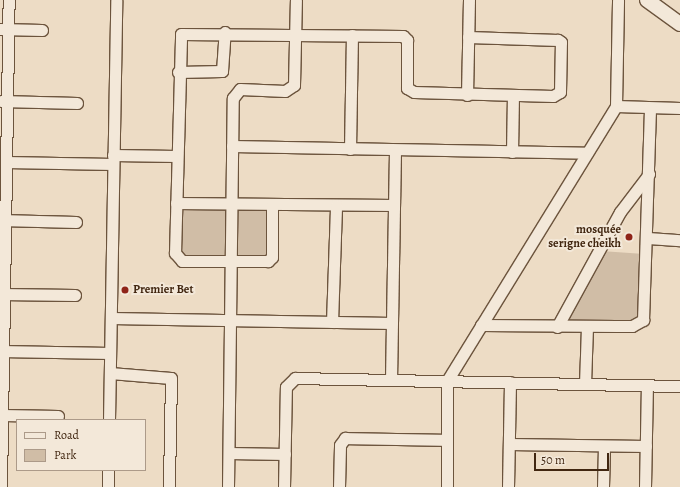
<!DOCTYPE html>
<html>
<head>
<meta charset="utf-8">
<style>
	body { margin:0 }
	#map { position:relative; width:680px; height:487px; overflow:hidden; background:#eddcc5; font-family:Alegreya,serif }
	div>[style] { position:absolute }
	.green>* { inset:0; background:#d0bda6; transform-origin:0 0 }
	.roads { filter:drop-shadow(1px 0 #6c543d) drop-shadow(-1px 0 #6c543d) drop-shadow(0 1px #6c543d) drop-shadow(0 -1px #6c543d) }
	.minor>* { height:11px; margin:-5.5px; padding:0 5.5px; transform-origin:5.5px; border-radius:5.5px; background:#f3e8d9 }
	.tertiary>* { height:14px; margin:-7px; padding:0 7px; transform-origin:7px; border-radius:7px; background:#f3e8d9 }
	.dots>* { width:11px; height:11px; translate:-50% -50%; box-sizing:border-box; border:2px solid #f3e8d9; border-radius:50% }
	span { translate:-50% -50%; white-space:nowrap; text-align:center; line-height:1.15; -webkit-text-stroke:4px #f3e8d9; paint-order:stroke }
	.poi-label { font-size:12px; color:#412610; font-weight:700 }
	.right { translate:-100% -50%; text-align:right }
	.left { translate:0 -50%; text-align:left }
	.legend { position:absolute; left:16px; top:419px; width:130px; height:52px; box-sizing:border-box; background:#f3e8d9; border:1px solid #ac9a89; margin:0; padding:5px 7px; list-style:none; font-size:12px; color:#412610 }
	.legend li { display:flex; align-items:center; gap:8px; height:20px }
	.legend b { width:20px; border:1px solid #ac9a89 }
	.scale { position:absolute; left:534px; top:453px; width:75px; height:18px; box-sizing:border-box; border:2px solid #412610; border-top:0; padding-left:5px; font-size:12px; line-height:14px; white-space:nowrap; color:#412610; -webkit-text-stroke:3px #f3e8d9; paint-order:stroke }
</style>
</head>
<body>
<div id="map">
	<div class="green">
		<i style="left:179px;top:205px;width:95px;height:52px;rotate:2deg"></i>
		<i style="clip-path:polygon(601px 251px,644px 254px,640px 321px,563px 322px)"></i>
	</div>
	<div class="roads">
		<div class="minor">
			<i style="left:0;top:29px;width:42px;rotate:1.4deg"></i>
			<i style="left:178px;top:72px;width:44px;rotate:-1.3deg"></i>
			<i style="left:222px;top:71px;width:39px;rotate:-86deg"></i>
			<i style="left:467px;top:95px;width:95px;rotate:-88.8deg"></i>
			<i style="left:1px;top:101px;width:76px;rotate:1.5deg"></i>
			<i style="left:616px;top:106px;width:64px;rotate:1.8deg"></i>
			<i style="left:232px;top:146px;width:355px;rotate:1.1deg"></i>
			<i style="left:350px;top:149px;width:114px;rotate:-89deg"></i>
			<i style="left:512px;top:152px;width:56px;rotate:-89deg"></i>
			<i style="left:113px;top:155px;width:63px;rotate:0.9deg"></i>
			<i style="left:6px;top:162px;width:107px;rotate:1.1deg"></i>
			<i style="left:176px;top:203px;width:218px;rotate:0.5deg"></i>
			<i style="left:272px;top:204px;width:53px;rotate:90deg"></i>
			<i style="left:272px;top:257px;width:6px;rotate:135deg"></i>
			<i style="left:268px;top:261px;width:86px;rotate:180deg"></i>
			<i style="left:182px;top:261px;width:11px;rotate:-131deg"></i>
			<i style="left:175px;top:253px;width:219px;rotate:-88.4deg"></i>
			<i style="left:181px;top:34px;width:222px;rotate:0.5deg"></i>
			<i style="left:403px;top:36px;width:6px;rotate:45deg"></i>
			<i style="left:407px;top:40px;width:48px;rotate:90deg"></i>
			<i style="left:407px;top:88px;width:8px;rotate:30deg"></i>
			<i style="left:414px;top:92px;width:139px;rotate:1.6deg"></i>
			<i style="left:553px;top:96px;width:8px;rotate:-30deg"></i>
			<i style="left:560px;top:92px;width:50px;rotate:-88.9deg"></i>
			<i style="left:561px;top:42px;width:4px;rotate:-146deg"></i>
			<i style="left:558px;top:40px;width:90px;rotate:-178.1deg"></i>
			<i style="left:0;top:220px;width:76px;rotate:1.5deg"></i>
			<i style="left:648px;top:238px;width:32px;rotate:4deg"></i>
			<i style="left:0;top:294px;width:75px;rotate:0.8deg"></i>
			<i style="left:111px;top:318px;width:281px;rotate:1deg"></i>
			<i style="left:332px;top:322px;width:117px;rotate:-88deg"></i>
			<i style="left:481px;top:325px;width:151px;rotate:0.4deg"></i>
			<i style="left:632px;top:326px;width:13px;rotate:-29deg"></i>
			<i style="left:643px;top:320px;width:212px;rotate:-88.1deg"></i>
			<i style="left:557px;top:327px;width:131px;rotate:-61.3deg"></i>
			<i style="left:620px;top:212px;width:48px;rotate:-52.7deg"></i>
			<i style="left:0;top:351px;width:110px;rotate:1deg"></i>
			<i style="left:110px;top:373px;width:61px;rotate:4.7deg"></i>
			<i style="left:171px;top:378px;width:109px;rotate:91.1deg"></i>
			<i style="left:391px;top:380px;width:230px;rotate:-89deg"></i>
			<i style="left:585px;top:384px;width:57px;rotate:-88deg"></i>
			<i style="left:2px;top:415px;width:56px;rotate:1deg"></i>
			<i style="left:109px;top:420px;width:420px;rotate:-89deg"></i>
			<i style="left:509px;top:444px;width:137px;rotate:0.8deg"></i>
			<i style="left:229px;top:453px;width:56px;rotate:1deg"></i>
			<i style="left:1px;top:487px;width:487px;rotate:-89.1deg"></i>
			<i style="left:108px;top:487px;width:17px;rotate:-90deg"></i>
			<i style="left:228px;top:487px;width:389px;rotate:-89.3deg"></i>
			<i style="left:233px;top:98px;width:11px;rotate:-52deg"></i>
			<i style="left:240px;top:89px;width:45px;rotate:2.5deg"></i>
			<i style="left:285px;top:91px;width:11px;rotate:-34deg"></i>
			<i style="left:294px;top:85px;width:85px;rotate:-88.7deg"></i>
			<i style="left:284px;top:487px;width:100px;rotate:-88.9deg"></i>
			<i style="left:286px;top:387px;width:13px;rotate:-45deg"></i>
			<i style="left:295px;top:378px;width:385px;rotate:1.2deg"></i>
			<i style="left:339px;top:487px;width:42px;rotate:-88.6deg"></i>
			<i style="left:340px;top:445px;width:9px;rotate:-54deg"></i>
			<i style="left:345px;top:438px;width:102px;rotate:1.1deg"></i>
			<i style="left:447px;top:487px;width:106px;rotate:-90deg"></i>
			<i style="left:447px;top:381px;width:323px;rotate:-58.4deg"></i>
			<i style="left:616px;top:106px;width:106px;rotate:-88.9deg"></i>
			<i style="left:508px;top:487px;width:105px;rotate:-88.9deg"></i>
			<i style="left:603px;top:487px;width:41px;rotate:-88.6deg"></i>
			<i style="left:645px;top:487px;width:102px;rotate:-88.9deg"></i>
		</div>
		<div class="tertiary">
			<i style="left:647px;top:0;width:41px;rotate:36deg"></i>
		</div>
	</div>
	<div class="dots">
		<i style="left:629px;top:237px;background:#8f2418"></i>
		<i style="left:125px;top:290px;background:#8f2418"></i>
	</div>
	<div class="poi-label">
		<span class="right" style="left:621px;top:237px">mosquée<br>serigne cheikh</span>
		<span class="left" style="left:133px;top:290px">Premier Bet</span>
	</div>
	<ul class="legend">
	<li><b style="height:5px;background:#f3e8d9"></b>Road</li>
	<li><b style="height:11px;background:#d0bda6"></b>Park</li>
	</ul>
	<div class="scale">50 m</div>
</div>
</body>
</html>
